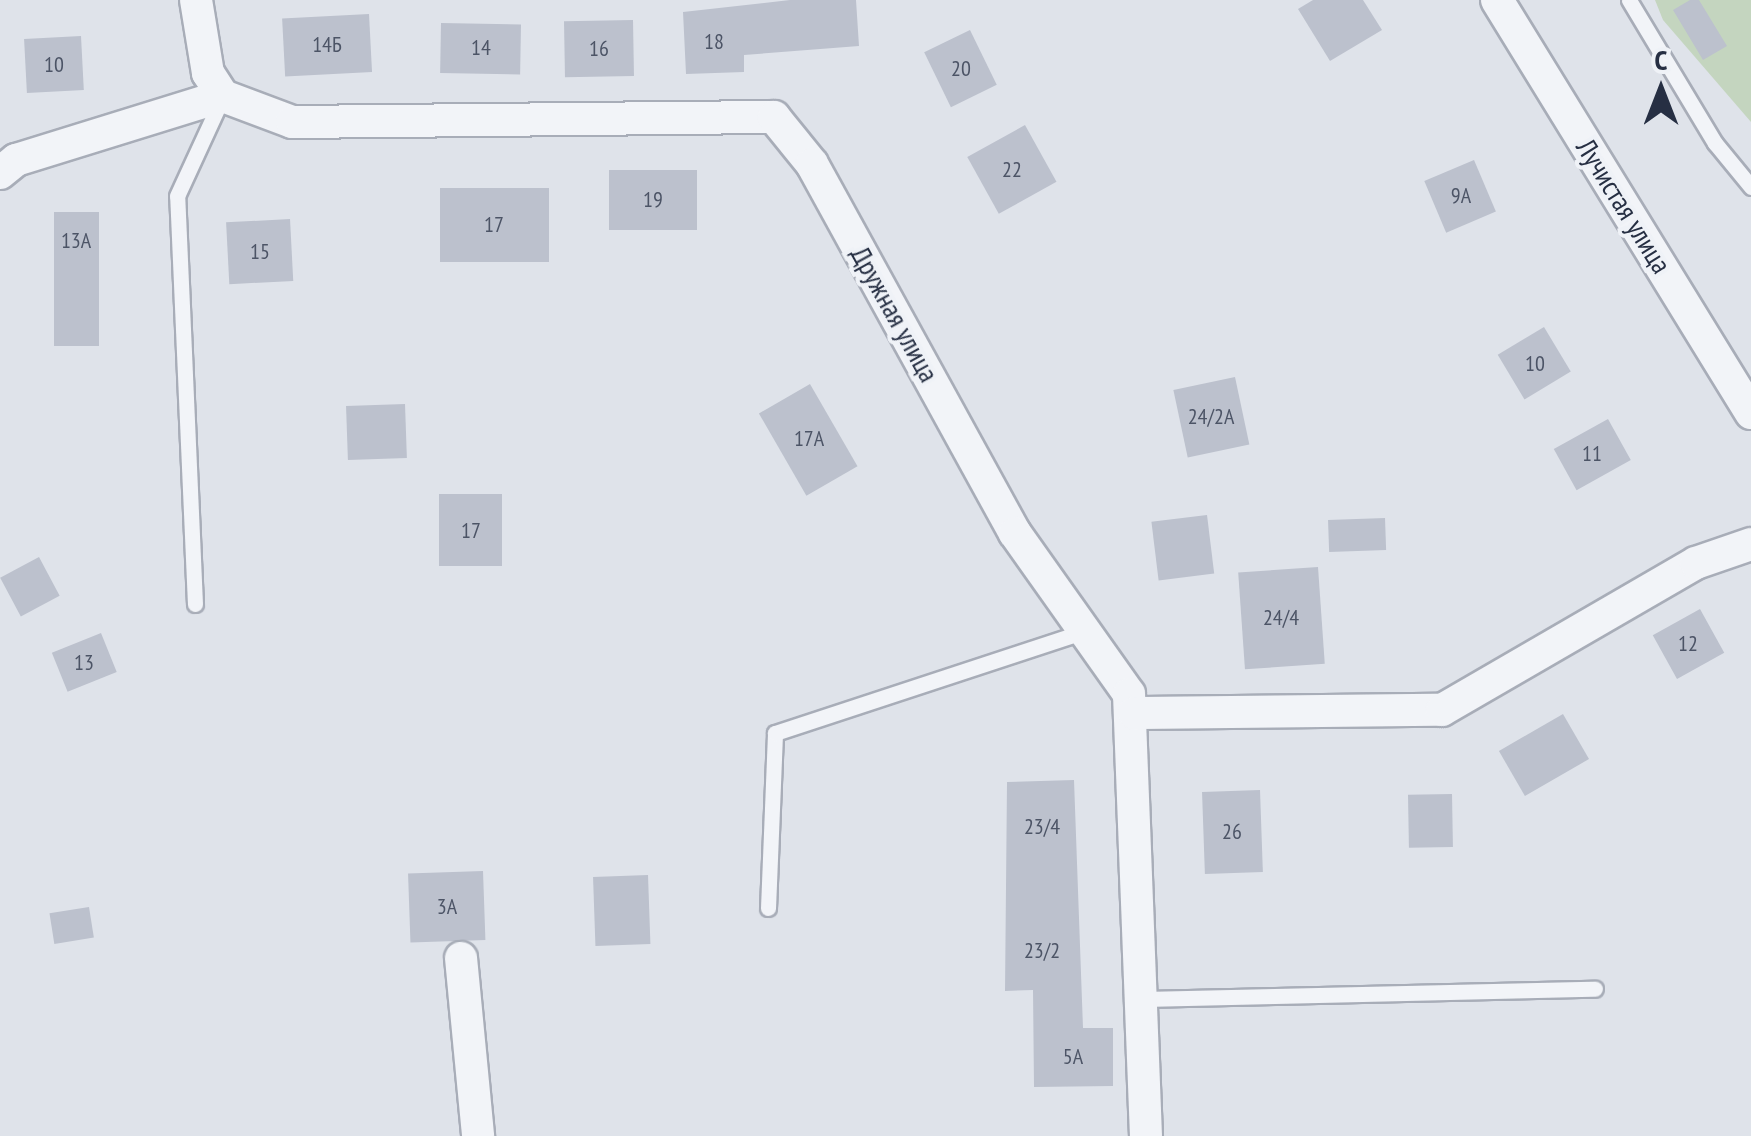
<!DOCTYPE html>
<html>
<head>
<meta charset="utf-8">
<style>
	body { margin:0 }
	#map { position:relative; width:1751px; height:1136px; overflow:hidden; background:#dfe3ea; font-family:"PT Sans Narrow",sans-serif }
	div>[style] { position:absolute }
	.green>* { inset:0; background:#c4d5bf }
	.building>* { inset:0; background:#bcc1cd; transform-origin:0 0 }
	.roads { filter:drop-shadow(2px 0 #a8adb8) drop-shadow(-2px 0 #a8adb8) drop-shadow(0 2px #a8adb8) drop-shadow(0 -2px #a8adb8) }
	.lane>* { height:15px; margin:-7.5px; padding:0 7.5px; transform-origin:7.5px; border-radius:7.5px; background:#f2f4f8 }
	.street>* { height:32px; margin:-16px; padding:0 16px; transform-origin:16px; border-radius:16px; background:#f2f4f8 }
	span { translate:-50% -50%; white-space:nowrap; text-align:center; line-height:1.15; -webkit-text-stroke:8px #eff2f7; paint-order:stroke }
	.number-label { font-size:22px; color:#4c5466 }
	.number-label span { -webkit-text-stroke-width:0 }
	.street-label { font-size:28px; color:#262f43 }
	.north { position:absolute; left:1611px; top:40px; width:100px; height:100px; -webkit-text-stroke:8px #eff2f7; paint-order:stroke; rotate:0deg; font-size:28px; font-weight:700; line-height:40px; text-align:center; color:#262f43 }
	.north::after { content:''; display:block; margin:auto; width:35px; height:45px; background:#262f43; clip-path:polygon(50% 0,100% 100%,50% 72%,0 100%) }
</style>
</head>
<body>
<div id="map">
	<div class="green">
		<i style="clip-path:polygon(1655px 0,1751px 0,1751px 122px,1663px 20px)"></i>
	</div>
	<div class="building">
		<i style="clip-path:polygon(790px 0,856px 0,859px 46px,744px 55px,744px 72px,686px 74px,683px 12px)"></i>
		<i style="clip-path:polygon(1313px 0,1363px 0,1382px 30px,1330px 61px,1298px 9px)"></i>
		<i style="clip-path:polygon(1690px 0,1699px 0,1727px 46px,1703px 60px,1673px 10px)"></i>
		<i style="left:369px;top:14px;width:58px;height:87px;rotate:87deg"></i>
		<i style="left:633px;top:20px;width:56px;height:69px;rotate:89deg"></i>
		<i style="left:441px;top:23px;width:80px;height:50px;rotate:1deg"></i>
		<i style="left:970px;top:30px;width:61px;height:51px;rotate:64deg"></i>
		<i style="left:81px;top:36px;width:54px;height:57px;rotate:87deg"></i>
		<i style="left:1025px;top:125px;width:65px;height:66px;rotate:61deg"></i>
		<i style="left:1474px;top:160px;width:56px;height:54px;rotate:67deg"></i>
		<i style="left:697px;top:170px;width:60px;height:88px;rotate:90deg"></i>
		<i style="left:440px;top:188px;width:109px;height:74px"></i>
		<i style="left:54px;top:212px;width:45px;height:134px"></i>
		<i style="left:290px;top:219px;width:62px;height:64px;rotate:87deg"></i>
		<i style="left:1544px;top:327px;width:52px;height:54px;rotate:59deg"></i>
		<i style="left:1235px;top:377px;width:69px;height:63px;rotate:78deg"></i>
		<i style="left:810px;top:384px;width:95px;height:59px;rotate:60deg"></i>
		<i style="left:405px;top:404px;width:54px;height:59px;rotate:88deg"></i>
		<i style="left:1608px;top:419px;width:47px;height:62px;rotate:61deg"></i>
		<i style="left:502px;top:494px;width:72px;height:63px;rotate:90deg"></i>
		<i style="left:1207px;top:515px;width:59px;height:56px;rotate:83deg"></i>
		<i style="left:1385px;top:518px;width:32px;height:57px;rotate:88deg"></i>
		<i style="left:39px;top:557px;width:44px;height:44px;rotate:62deg"></i>
		<i style="left:1318px;top:567px;width:97px;height:80px;rotate:86deg"></i>
		<i style="left:1700px;top:609px;width:50px;height:54px;rotate:61deg"></i>
		<i style="left:101px;top:633px;width:42px;height:53px;rotate:68deg"></i>
		<i style="left:1563px;top:714px;width:52px;height:74px;rotate:60deg"></i>
		<i style="clip-path:polygon(1074px 780px,1083px 1028px,1113px 1028px,1113px 1086px,1034px 1087px,1033px 990px,1005px 991px,1007px 782px)"></i>
		<i style="left:1260px;top:790px;width:82px;height:58px;rotate:88deg"></i>
		<i style="left:1452px;top:794px;width:53px;height:44px;rotate:89deg"></i>
		<i style="left:483px;top:871px;width:69px;height:75px;rotate:88deg"></i>
		<i style="left:648px;top:875px;width:69px;height:55px;rotate:88deg"></i>
		<i style="left:89px;top:907px;width:31px;height:40px;rotate:81deg"></i>
	</div>
	<div class="roads">
		<div class="lane">
			<i style="left:1629px;top:0;width:167px;rotate:59deg"></i>
			<i style="left:1715px;top:143px;width:57px;rotate:50.7deg"></i>
			<i style="left:195px;top:604px;width:408px;rotate:-92.5deg"></i>
			<i style="left:177px;top:196px;width:108px;rotate:-65.3deg"></i>
			<i style="left:768px;top:908px;width:175px;rotate:-87.7deg"></i>
			<i style="left:775px;top:733px;width:326px;rotate:-18.2deg"></i>
			<i style="left:1140px;top:999px;width:455px;rotate:-1.3deg"></i>
		</div>
		<div class="street">
			<i style="left:196px;top:0;width:74px;rotate:80.7deg"></i>
			<i style="left:208px;top:73px;width:27px;rotate:57deg"></i>
			<i style="left:223px;top:96px;width:74px;rotate:20.6deg"></i>
			<i style="left:292px;top:122px;width:482px;rotate:-0.6deg"></i>
			<i style="left:774px;top:117px;width:60px;rotate:51deg"></i>
			<i style="left:812px;top:164px;width:421px;rotate:61.2deg"></i>
			<i style="left:1015px;top:533px;width:197px;rotate:54.7deg"></i>
			<i style="left:1129px;top:694px;width:442px;rotate:87.8deg"></i>
			<i style="left:1497px;top:0;width:485px;rotate:58.4deg"></i>
			<i style="left:0;top:173px;width:21px;rotate:-39deg"></i>
			<i style="left:16px;top:160px;width:217px;rotate:-17.2deg"></i>
			<i style="left:1134px;top:713px;width:308px;rotate:-0.6deg"></i>
			<i style="left:1442px;top:710px;width:293px;rotate:-30.1deg"></i>
			<i style="left:1696px;top:563px;width:58px;rotate:-19.1deg"></i>
			<i style="left:461px;top:958px;width:179px;rotate:84.5deg"></i>
		</div>
	</div>
	<div class="number-label">
		<span style="left:714px;top:42px">18</span>
		<span style="left:327px;top:45px">14Б</span>
		<span style="left:481px;top:48px">14</span>
		<span style="left:599px;top:49px">16</span>
		<span style="left:54px;top:65px">10</span>
		<span style="left:961px;top:69px">20</span>
		<span style="left:1012px;top:170px">22</span>
		<span style="left:1461px;top:196px">9А</span>
		<span style="left:653px;top:200px">19</span>
		<span style="left:494px;top:225px">17</span>
		<span style="left:76px;top:241px">13А</span>
		<span style="left:260px;top:252px">15</span>
		<span style="left:1535px;top:364px">10</span>
		<span style="left:1211px;top:417px">24/2А</span>
		<span style="left:809px;top:439px">17А</span>
		<span style="left:1592px;top:454px">11</span>
		<span style="left:471px;top:531px">17</span>
		<span style="left:1281px;top:618px">24/4</span>
		<span style="left:1688px;top:644px">12</span>
		<span style="left:84px;top:663px">13</span>
		<span style="left:1042px;top:827px">23/4</span>
		<span style="left:1232px;top:832px">26</span>
		<span style="left:447px;top:907px">3А</span>
		<span style="left:1042px;top:951px">23/2</span>
		<span style="left:1073px;top:1057px">5А</span>
	</div>
	<div class="street-label">
		<span style="left:1624px;top:206px;rotate:58deg">Лучистая улица</span>
		<span style="left:895px;top:314px;rotate:61deg">Дружная улица</span>
	</div>
	<div class="north">С</div>
</div>
</body>
</html>
